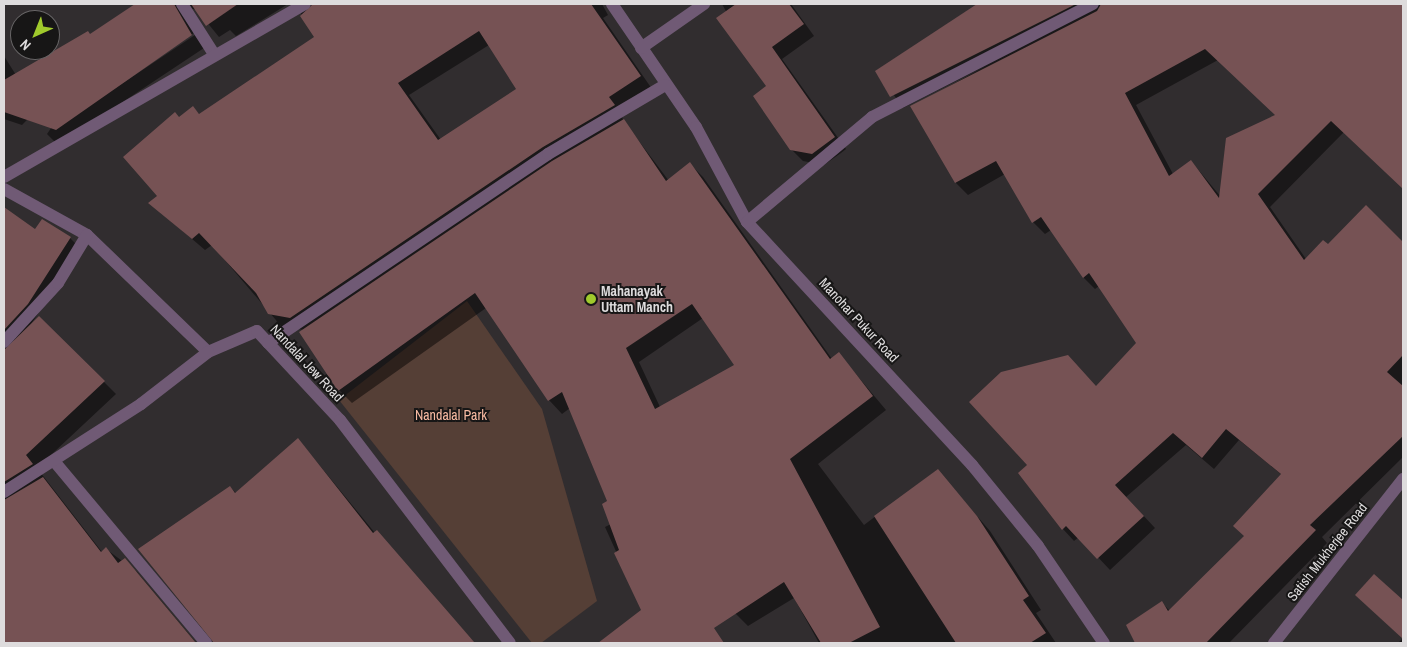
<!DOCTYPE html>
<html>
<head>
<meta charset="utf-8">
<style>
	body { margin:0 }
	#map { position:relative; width:1407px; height:647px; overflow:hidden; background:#312d2f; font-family:"Archivo Narrow",sans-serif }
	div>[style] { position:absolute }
	.green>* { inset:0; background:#553f36 }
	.shadow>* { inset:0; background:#0007 }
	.building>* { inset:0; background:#765254 }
	.minor>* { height:12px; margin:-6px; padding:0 6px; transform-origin:6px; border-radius:6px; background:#705a75 }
	.dots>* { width:14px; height:14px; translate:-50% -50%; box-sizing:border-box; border:2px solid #171616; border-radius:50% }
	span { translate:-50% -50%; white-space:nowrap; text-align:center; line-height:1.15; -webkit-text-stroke:4px #171616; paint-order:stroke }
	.poi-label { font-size:14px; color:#dedcdd; font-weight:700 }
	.left { translate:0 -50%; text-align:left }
	.street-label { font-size:14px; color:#dedcdd }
	.park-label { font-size:14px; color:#f9bba3 }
	.frame { position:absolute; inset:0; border:5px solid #dedcdd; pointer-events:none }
	.north { position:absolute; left:10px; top:10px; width:50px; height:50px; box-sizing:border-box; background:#171616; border:1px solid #676566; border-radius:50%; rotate:224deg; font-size:14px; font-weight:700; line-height:20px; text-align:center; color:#dedcdd }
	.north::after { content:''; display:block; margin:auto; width:18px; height:22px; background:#a0ca2c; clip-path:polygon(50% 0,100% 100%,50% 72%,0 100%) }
</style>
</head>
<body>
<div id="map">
	<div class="green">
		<i style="clip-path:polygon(467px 301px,542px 409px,597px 601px,541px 643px,532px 643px,339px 400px)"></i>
	</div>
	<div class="shadow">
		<i style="clip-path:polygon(137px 4px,288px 4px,236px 36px,230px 30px,219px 37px,197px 10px,190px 8px,194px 33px,84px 109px,195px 35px,204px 48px,58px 145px,47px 134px,103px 51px,89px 37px)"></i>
		<i style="clip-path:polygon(evenodd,295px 4px,602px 4px,608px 15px,603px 18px,652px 89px,620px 110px,623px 120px,669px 181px,690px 164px,703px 177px,832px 359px,839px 354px,886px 410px,818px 464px,864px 525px,937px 470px,990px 531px,1041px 610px,1036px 613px,1056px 643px,819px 643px,794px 598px,748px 626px,735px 613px,659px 582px,703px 643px,600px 643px,643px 611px,605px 527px,611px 524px,609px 501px,570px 408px,562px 414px,549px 400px,486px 308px,352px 403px,339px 390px,304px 330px,281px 326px,212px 245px,205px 250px,150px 203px,159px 196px,180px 118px,193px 108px,200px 115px,316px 37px,295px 4px,489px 45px,518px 89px,441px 140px,409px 95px,489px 45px,295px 4px,703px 318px,736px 366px,660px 407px,639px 362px,703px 318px)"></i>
		<i style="clip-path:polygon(722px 4px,791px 4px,814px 36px,782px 59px,846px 149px,841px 153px,824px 165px,803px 161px,791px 149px,768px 87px)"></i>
		<i style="clip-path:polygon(evenodd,980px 4px,1403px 4px,1403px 188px,1344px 132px,1270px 207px,1306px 259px,1328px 246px,1366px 207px,1403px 244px,1403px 457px,1322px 537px,1327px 543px,1229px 643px,1139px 643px,1127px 625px,1162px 603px,1170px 611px,1245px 537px,1282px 475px,1239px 440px,1214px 469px,1186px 445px,1126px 497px,1155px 528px,1110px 570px,1079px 537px,1074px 541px,1063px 529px,1028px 465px,1137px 343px,1099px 286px,1095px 289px,1083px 277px,1051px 230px,1045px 234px,1033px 222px,1005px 174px,968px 195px,956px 183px,912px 107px,986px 66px,903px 108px,877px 71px,980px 4px,1218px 60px,1277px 115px,1221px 197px,1191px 161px,1173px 174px,1136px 105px,1218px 60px)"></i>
		<i style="clip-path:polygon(4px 56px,16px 75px,84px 62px,22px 125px,4px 119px)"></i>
		<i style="clip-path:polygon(15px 216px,36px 231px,70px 238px,82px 250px,31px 324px,39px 317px,116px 394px,37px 468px,102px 552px,106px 549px,137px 572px,196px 643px,4px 643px,4px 225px)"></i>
		<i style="clip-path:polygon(298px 439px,375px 533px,475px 643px,215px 643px,230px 487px,236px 493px)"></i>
		<i style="clip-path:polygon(1374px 575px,1403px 602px,1403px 643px,1398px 643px,1403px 638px)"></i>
	</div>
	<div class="building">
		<i style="clip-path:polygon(135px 4px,174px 4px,192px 35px,56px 130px,4px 112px,4px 80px,88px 31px,90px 34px)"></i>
		<i style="clip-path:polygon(191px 4px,238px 4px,206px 26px)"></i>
		<i style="clip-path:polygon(evenodd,313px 4px,591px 4px,641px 76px,609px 97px,615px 105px,543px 147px,290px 318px,268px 314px,256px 293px,199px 233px,192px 239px,148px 203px,157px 196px,123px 157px,175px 112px,179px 117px,193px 106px,199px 114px,314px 37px,300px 16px,313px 4px,479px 31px,516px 89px,438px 140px,398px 83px,479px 31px)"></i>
		<i style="clip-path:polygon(736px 4px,789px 4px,804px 24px,772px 47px,835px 137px,812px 154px,790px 150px,753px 96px,766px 86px,716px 18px)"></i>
		<i style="clip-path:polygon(977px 4px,1076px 4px,890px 97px,875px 71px)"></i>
		<i style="clip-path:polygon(evenodd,1101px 4px,1403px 4px,1403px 189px,1331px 121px,1258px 194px,1304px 260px,1323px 240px,1328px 244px,1366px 205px,1403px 242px,1403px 355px,1387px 372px,1403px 386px,1403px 436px,1310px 525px,1316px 530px,1206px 643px,1135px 643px,1126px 625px,1162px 601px,1168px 611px,1244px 536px,1233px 526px,1281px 474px,1226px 429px,1202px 458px,1173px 433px,1115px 485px,1144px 516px,1097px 559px,1066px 526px,1062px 530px,1018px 473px,1027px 465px,969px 402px,1001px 372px,1068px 355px,1096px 386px,1136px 343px,1089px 273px,1083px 278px,1041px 217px,1032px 223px,996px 161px,955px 183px,910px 106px,1097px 11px,1101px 4px,1205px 49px,1275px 115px,1226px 138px,1219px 198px,1191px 160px,1169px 176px,1125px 93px,1205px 49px)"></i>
		<i style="clip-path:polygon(evenodd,624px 119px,666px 181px,690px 162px,830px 359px,839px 352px,873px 396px,790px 459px,880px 627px,849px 643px,821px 643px,784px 582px,714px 628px,724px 643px,598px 643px,641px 610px,614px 553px,619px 550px,602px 504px,607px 501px,562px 392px,548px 401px,475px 293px,338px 391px,299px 332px,552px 161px,624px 119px,692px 304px,734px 365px,655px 409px,626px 348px,692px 304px)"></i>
		<i style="clip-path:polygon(4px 207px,35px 229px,42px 219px,71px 237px,28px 304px,4px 330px)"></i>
		<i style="clip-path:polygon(39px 316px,105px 381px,26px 455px,33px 464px,4px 482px,4px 350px)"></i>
		<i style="clip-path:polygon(298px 438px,373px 533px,377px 530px,475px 643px,214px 643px,138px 549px,230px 486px,235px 493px)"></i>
		<i style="clip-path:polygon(938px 469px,977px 516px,1029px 596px,1023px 600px,1046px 633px,1030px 643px,956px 643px,874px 516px)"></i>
		<i style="clip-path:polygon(43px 477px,101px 552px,106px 547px,118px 563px,125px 558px,196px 643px,4px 643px,4px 500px)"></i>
		<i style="clip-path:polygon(1374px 574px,1403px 600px,1403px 639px,1355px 595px)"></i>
	</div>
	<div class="minor">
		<i style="left:182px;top:4px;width:59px;rotate:57.4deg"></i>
		<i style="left:612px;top:4px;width:149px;rotate:55.7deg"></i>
		<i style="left:696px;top:127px;width:108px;rotate:61.8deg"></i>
		<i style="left:747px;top:222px;width:331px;rotate:47.2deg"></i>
		<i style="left:972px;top:465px;width:104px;rotate:50.8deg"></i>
		<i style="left:1038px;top:546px;width:117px;rotate:55.8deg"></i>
		<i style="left:641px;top:48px;width:77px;rotate:-34.9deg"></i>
		<i style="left:4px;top:177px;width:347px;rotate:-29.9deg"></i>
		<i style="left:4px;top:189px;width:95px;rotate:29deg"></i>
		<i style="left:87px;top:235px;width:168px;rotate:44deg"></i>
		<i style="left:208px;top:352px;width:53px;rotate:-23.2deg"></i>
		<i style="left:257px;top:331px;width:122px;rotate:47deg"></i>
		<i style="left:340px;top:420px;width:280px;rotate:52.7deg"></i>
		<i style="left:747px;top:222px;width:163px;rotate:-40deg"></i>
		<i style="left:872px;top:117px;width:248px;rotate:-27.1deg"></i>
		<i style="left:4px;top:342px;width:80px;rotate:-47.5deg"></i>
		<i style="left:58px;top:283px;width:56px;rotate:-58.9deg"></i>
		<i style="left:268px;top:343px;width:338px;rotate:-34deg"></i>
		<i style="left:548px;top:154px;width:136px;rotate:-30.5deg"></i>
		<i style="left:54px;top:461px;width:237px;rotate:50.1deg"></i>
		<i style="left:4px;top:492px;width:163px;rotate:-32.7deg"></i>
		<i style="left:141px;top:404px;width:85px;rotate:-37.8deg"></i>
		<i style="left:1274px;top:643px;width:209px;rotate:-51.8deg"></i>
	</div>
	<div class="dots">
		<i style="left:591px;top:299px;background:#a0ca2c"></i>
	</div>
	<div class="poi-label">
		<span class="left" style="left:601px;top:299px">Mahanayak<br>Uttam Manch</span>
	</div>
	<div class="street-label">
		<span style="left:859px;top:320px;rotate:47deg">Manohar Pukur Road</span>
		<span style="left:307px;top:363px;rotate:47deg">Nandalal Jew Road</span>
		<span style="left:1327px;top:552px;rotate:-52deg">Satish Mukherjee Road</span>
	</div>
	<div class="park-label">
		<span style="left:451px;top:415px">Nandalal Park</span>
	</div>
	<div class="frame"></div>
	<div class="north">N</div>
</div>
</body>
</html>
